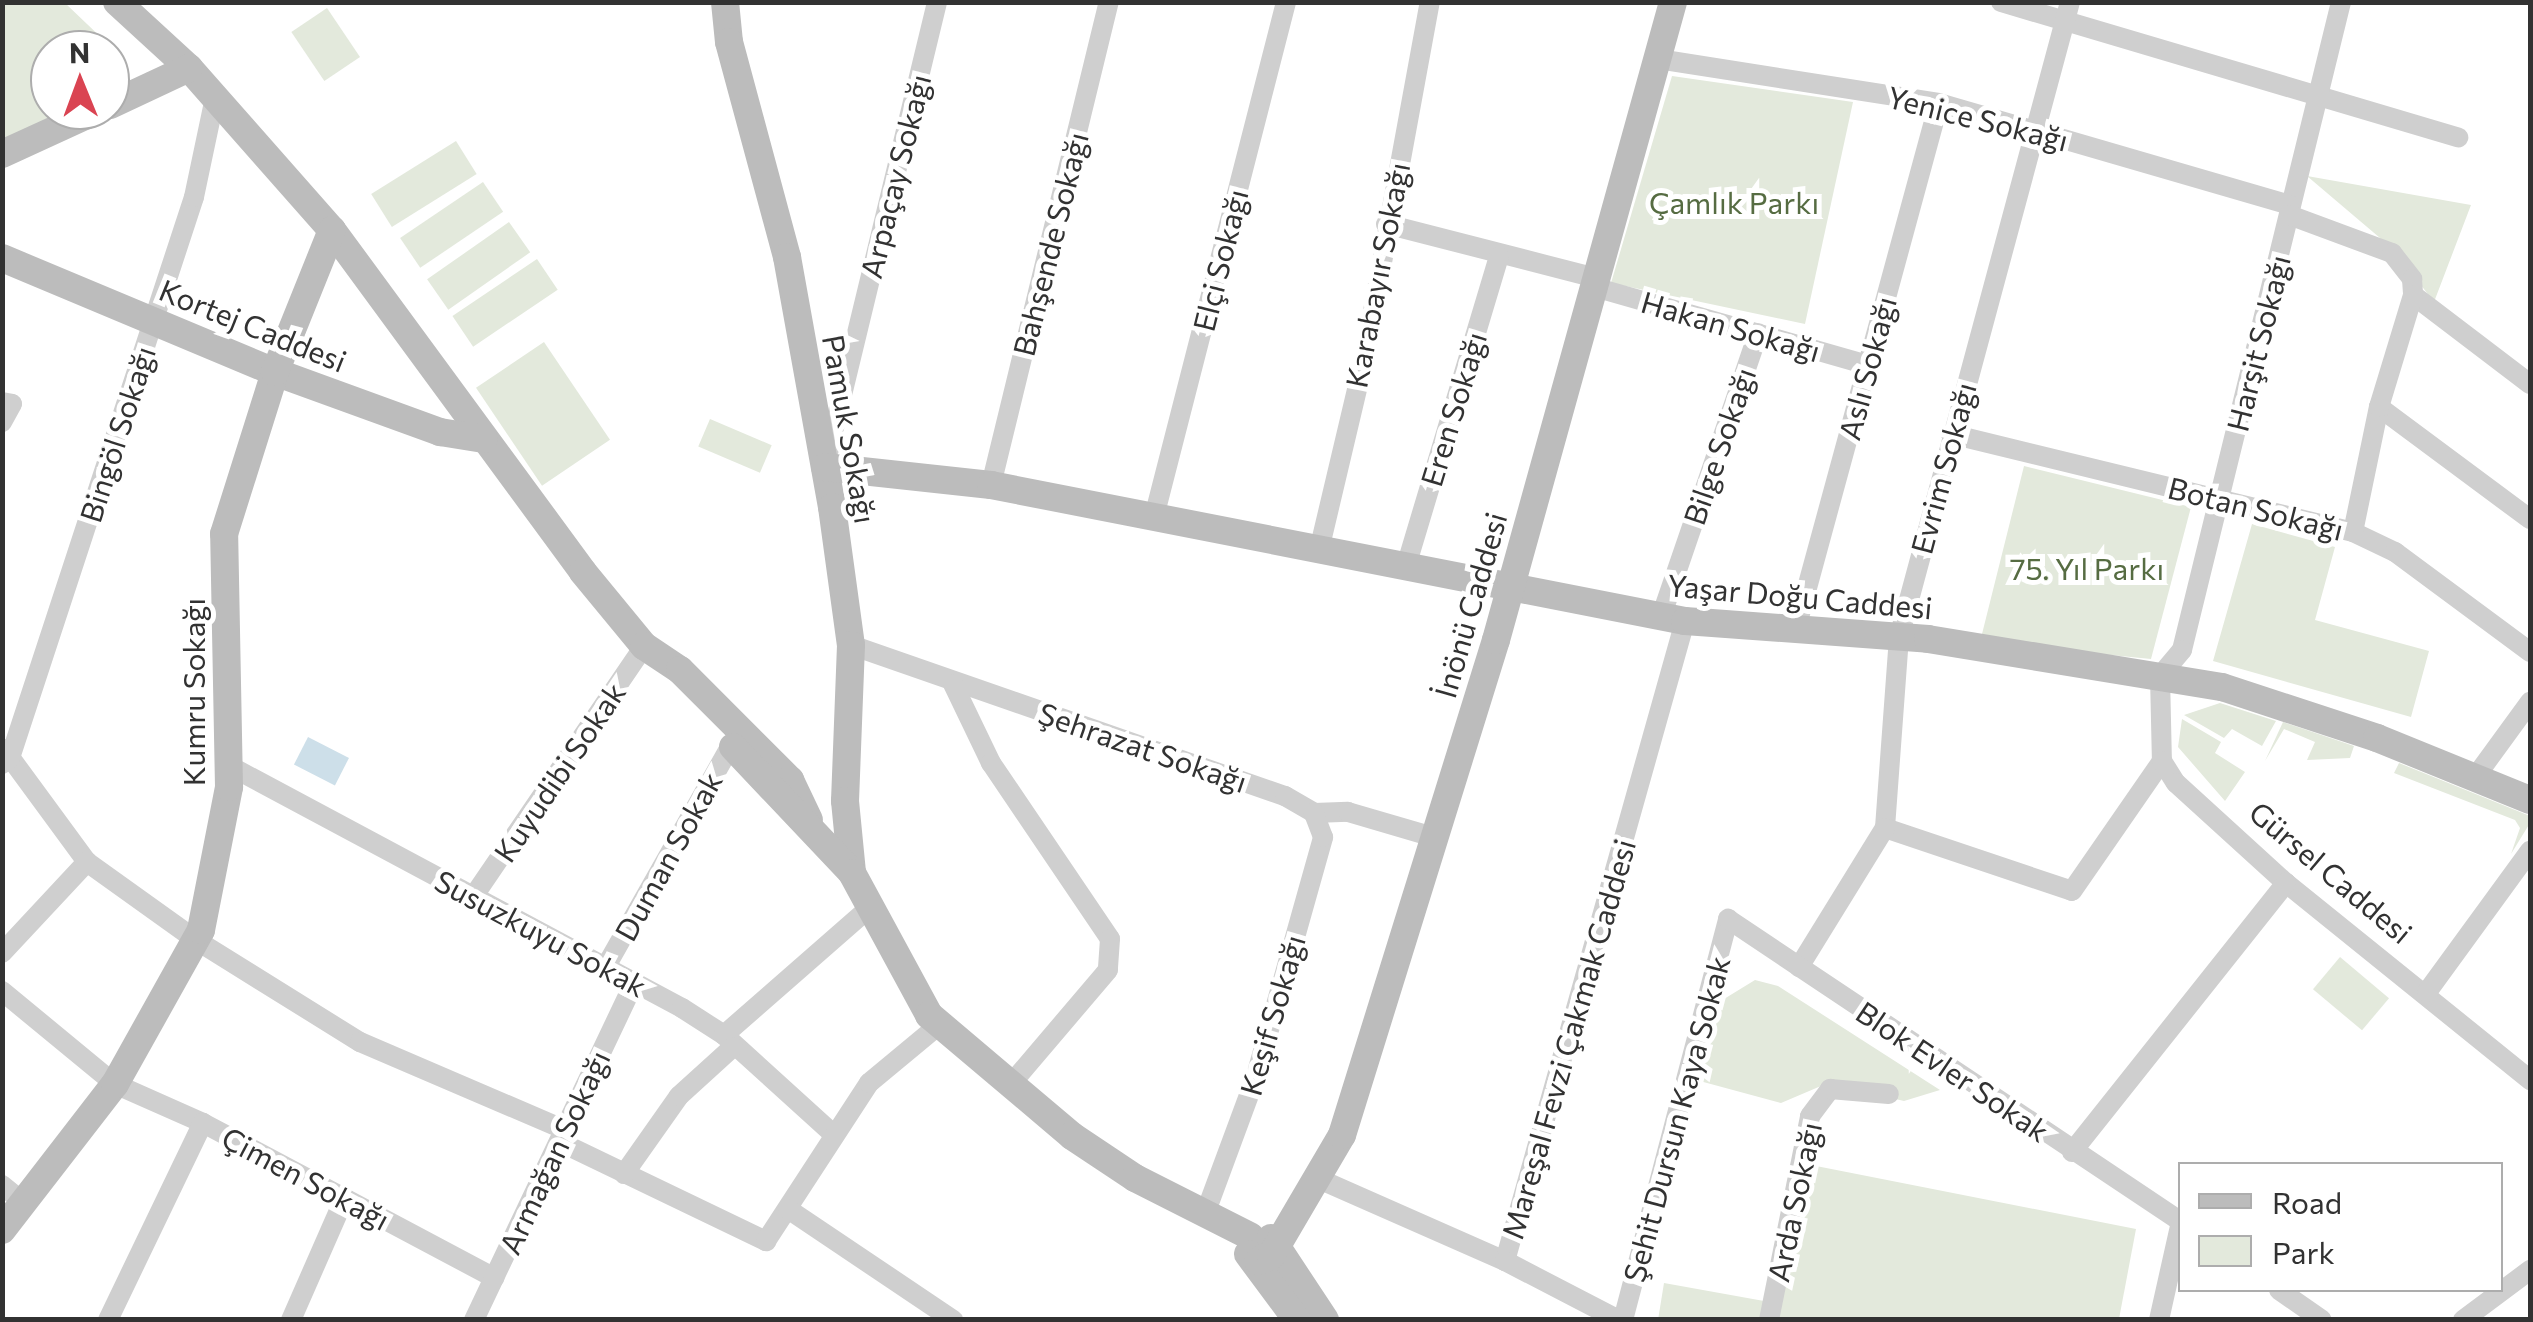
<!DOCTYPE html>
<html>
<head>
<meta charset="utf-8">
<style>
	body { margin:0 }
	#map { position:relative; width:2533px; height:1322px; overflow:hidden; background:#fff; font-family:Commissioner,sans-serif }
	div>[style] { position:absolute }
	.green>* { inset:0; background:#e3e9dc; transform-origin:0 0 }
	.water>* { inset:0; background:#cddfe9; transform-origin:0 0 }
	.street>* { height:20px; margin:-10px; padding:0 10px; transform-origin:10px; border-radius:10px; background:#cfcfcf }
	.secondary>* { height:28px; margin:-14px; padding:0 14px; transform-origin:14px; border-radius:14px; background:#bcbcbc }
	span { translate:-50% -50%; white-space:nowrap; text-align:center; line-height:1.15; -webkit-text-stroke:10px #fff; paint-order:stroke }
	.street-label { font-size:30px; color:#323232 }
	.park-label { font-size:30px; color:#566c42 }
	.frame { position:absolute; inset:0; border:5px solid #323232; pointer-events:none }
	.legend { position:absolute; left:2178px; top:1162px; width:325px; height:130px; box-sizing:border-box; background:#fff; border:2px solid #adadad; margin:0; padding:12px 18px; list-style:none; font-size:30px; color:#323232 }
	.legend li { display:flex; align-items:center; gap:20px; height:50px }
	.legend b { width:50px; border:2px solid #adadad }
	.north { position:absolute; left:30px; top:30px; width:100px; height:100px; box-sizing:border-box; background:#fff; border:2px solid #adadad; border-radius:50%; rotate:359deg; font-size:28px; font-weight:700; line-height:40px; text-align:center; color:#323232 }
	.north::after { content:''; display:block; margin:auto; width:35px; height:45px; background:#da4452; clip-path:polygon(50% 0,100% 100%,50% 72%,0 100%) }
</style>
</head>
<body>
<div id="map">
	<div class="green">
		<i style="clip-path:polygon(3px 3px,65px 3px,109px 45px,118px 63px,115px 86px,110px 89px,110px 50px,50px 50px,50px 110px,65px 110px,3px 140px)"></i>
		<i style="left:327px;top:8px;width:59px;height:43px;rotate:56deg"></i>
		<i style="clip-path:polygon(1672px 76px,1853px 102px,1805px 324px,1611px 283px)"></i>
		<i style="left:456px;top:141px;width:39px;height:100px;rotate:58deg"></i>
		<i style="clip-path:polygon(2307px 176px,2471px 205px,2434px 302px,2393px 249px)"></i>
		<i style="left:483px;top:182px;width:36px;height:100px;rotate:56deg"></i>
		<i style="left:509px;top:222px;width:37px;height:100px;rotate:55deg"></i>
		<i style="left:537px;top:259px;width:37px;height:102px;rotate:56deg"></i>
		<i style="left:544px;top:342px;width:118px;height:82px;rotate:56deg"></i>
		<i style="left:710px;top:419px;width:67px;height:30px;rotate:23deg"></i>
		<i style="clip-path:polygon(2024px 466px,2191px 507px,2151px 659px,1980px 642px)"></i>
		<i style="clip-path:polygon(2252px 524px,2335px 547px,2315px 620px,2429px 651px,2411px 717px,2213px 661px)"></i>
		<i style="clip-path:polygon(2220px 703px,2276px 721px,2262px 746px,2232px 729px,2224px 738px,2184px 715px)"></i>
		<i style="clip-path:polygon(2182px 719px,2221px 742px,2215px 753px,2245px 772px,2225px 801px,2178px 747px)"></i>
		<i style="clip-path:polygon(2283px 722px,2354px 746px,2350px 758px,2307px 760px,2315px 742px,2284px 729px,2265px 761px)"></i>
		<i style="clip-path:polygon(2399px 763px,2530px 816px,2530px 823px,2511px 854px,2520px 828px,2515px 820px,2394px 773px)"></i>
		<i style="left:2340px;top:957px;width:64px;height:42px;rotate:40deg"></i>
		<i style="clip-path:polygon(1755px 980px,1778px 986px,1940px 1090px,1904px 1101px,1828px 1083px,1781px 1103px,1696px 1080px,1724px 999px)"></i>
		<i style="clip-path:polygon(1806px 1164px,2136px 1229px,2119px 1319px,1775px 1320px)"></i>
		<i style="clip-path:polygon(1664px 1283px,1764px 1301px,1760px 1319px,1658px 1320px)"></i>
	</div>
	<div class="water">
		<i style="left:308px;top:737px;width:46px;height:31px;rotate:27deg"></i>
	</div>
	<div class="street">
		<i style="left:2001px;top:2px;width:477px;rotate:16.5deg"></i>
		<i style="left:2070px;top:2px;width:658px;rotate:105.07deg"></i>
		<i style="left:1899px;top:637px;width:192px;rotate:94.2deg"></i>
		<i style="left:1885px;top:828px;width:197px;rotate:18.6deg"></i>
		<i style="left:2072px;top:891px;width:158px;rotate:-55.3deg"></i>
		<i style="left:2341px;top:2px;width:667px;rotate:103.79deg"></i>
		<i style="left:2182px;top:650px;width:34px;rotate:130deg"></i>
		<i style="left:2160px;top:676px;width:85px;rotate:88.7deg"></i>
		<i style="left:2162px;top:761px;width:26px;rotate:58deg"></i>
		<i style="left:2176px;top:783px;width:149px;rotate:42.3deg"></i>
		<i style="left:2286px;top:883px;width:314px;rotate:38.9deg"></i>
		<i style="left:1658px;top:59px;width:284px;rotate:8.9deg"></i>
		<i style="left:1939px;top:103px;width:366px;rotate:16.2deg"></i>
		<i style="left:2289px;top:215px;width:110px;rotate:20.3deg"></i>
		<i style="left:2392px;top:253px;width:33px;rotate:52deg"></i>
		<i style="left:2412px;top:279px;width:16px;rotate:86deg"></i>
		<i style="left:2413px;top:295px;width:147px;rotate:37.3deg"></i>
		<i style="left:1386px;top:224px;width:217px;rotate:14.4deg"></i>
		<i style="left:1594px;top:287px;width:285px;rotate:15.9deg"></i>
		<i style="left:2px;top:402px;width:10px;rotate:11deg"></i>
		<i style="left:12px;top:404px;width:21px;rotate:119deg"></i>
		<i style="left:2379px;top:407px;width:188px;rotate:36.6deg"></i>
		<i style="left:1951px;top:434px;width:414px;rotate:13.7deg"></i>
		<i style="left:2353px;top:532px;width:47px;rotate:25.5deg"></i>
		<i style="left:2395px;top:552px;width:168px;rotate:36.5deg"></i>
		<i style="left:827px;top:457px;width:468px;rotate:-76.4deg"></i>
		<i style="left:991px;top:485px;width:497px;rotate:-76.3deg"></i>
		<i style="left:1154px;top:517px;width:532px;rotate:-75.62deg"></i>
		<i style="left:2353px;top:532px;width:128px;rotate:-78.3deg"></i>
		<i style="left:2379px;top:407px;width:117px;rotate:-73.1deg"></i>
		<i style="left:1320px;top:546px;width:196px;rotate:-76.7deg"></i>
		<i style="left:1365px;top:355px;width:359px;rotate:-79.6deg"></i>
		<i style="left:1407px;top:563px;width:320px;rotate:-73.3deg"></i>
		<i style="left:1661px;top:617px;width:300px;rotate:-71.1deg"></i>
		<i style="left:1795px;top:632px;width:548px;rotate:-74.77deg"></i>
		<i style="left:851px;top:645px;width:460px;rotate:19.2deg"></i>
		<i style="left:1285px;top:796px;width:34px;rotate:30deg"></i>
		<i style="left:1314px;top:813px;width:34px;rotate:-2deg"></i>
		<i style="left:1348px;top:812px;width:93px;rotate:16.3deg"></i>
		<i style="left:953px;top:684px;width:88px;rotate:64.3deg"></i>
		<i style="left:991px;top:763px;width:212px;rotate:55.9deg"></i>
		<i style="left:1110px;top:939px;width:31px;rotate:94deg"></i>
		<i style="left:1108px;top:970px;width:151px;rotate:130.4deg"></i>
		<i style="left:4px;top:749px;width:140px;rotate:53.7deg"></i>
		<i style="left:87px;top:862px;width:134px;rotate:35.6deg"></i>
		<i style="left:196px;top:940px;width:193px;rotate:31.9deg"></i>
		<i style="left:360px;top:1042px;width:223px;rotate:23.2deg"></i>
		<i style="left:2px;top:764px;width:10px;rotate:-37deg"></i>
		<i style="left:10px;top:758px;width:590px;rotate:-71.84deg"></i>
		<i style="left:194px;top:197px;width:102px;rotate:-78.1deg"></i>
		<i style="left:228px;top:765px;width:515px;rotate:28.16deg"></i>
		<i style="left:682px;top:1008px;width:50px;rotate:32.7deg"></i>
		<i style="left:724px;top:1035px;width:146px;rotate:42.2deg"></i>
		<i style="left:2476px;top:776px;width:92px;rotate:-53.9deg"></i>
		<i style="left:473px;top:897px;width:304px;rotate:-55.7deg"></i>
		<i style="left:2px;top:953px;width:125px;rotate:-47deg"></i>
		<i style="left:1799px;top:967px;width:163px;rotate:-58.3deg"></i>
		<i style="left:605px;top:968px;width:256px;rotate:-60.5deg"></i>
		<i style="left:2px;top:991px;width:146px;rotate:39.5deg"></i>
		<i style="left:115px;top:1084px;width:96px;rotate:23.9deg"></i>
		<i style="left:203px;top:1123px;width:330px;rotate:28deg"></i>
		<i style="left:2427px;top:992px;width:175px;rotate:-53.9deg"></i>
		<i style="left:724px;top:1035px;width:194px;rotate:-41.2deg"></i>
		<i style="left:560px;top:1142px;width:229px;rotate:25.7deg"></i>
		<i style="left:766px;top:1241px;width:189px;rotate:-56.9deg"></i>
		<i style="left:869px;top:1083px;width:92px;rotate:-39.7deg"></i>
		<i style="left:2072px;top:1152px;width:344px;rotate:-51.5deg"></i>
		<i style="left:624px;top:1174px;width:95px;rotate:-54.8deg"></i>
		<i style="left:679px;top:1096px;width:73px;rotate:-42.2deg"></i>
		<i style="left:1319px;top:1179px;width:203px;rotate:23.8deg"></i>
		<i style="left:1505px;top:1261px;width:665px;rotate:-74.29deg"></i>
		<i style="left:2px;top:1185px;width:27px;rotate:39deg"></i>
		<i style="left:788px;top:1209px;width:199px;rotate:33.9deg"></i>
		<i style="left:1205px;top:1214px;width:147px;rotate:-69.7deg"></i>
		<i style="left:1256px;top:1076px;width:248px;rotate:-74.3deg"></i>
		<i style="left:1323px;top:837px;width:26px;rotate:-111deg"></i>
		<i style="left:1505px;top:1261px;width:128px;rotate:27.4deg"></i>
		<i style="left:2279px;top:1290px;width:52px;rotate:34.9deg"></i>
		<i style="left:108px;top:1320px;width:219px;rotate:-64.3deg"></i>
		<i style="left:291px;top:1320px;width:134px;rotate:-66.3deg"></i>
		<i style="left:474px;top:1320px;width:373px;rotate:-64.6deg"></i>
		<i style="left:1623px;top:1320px;width:415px;rotate:-75.3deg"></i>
		<i style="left:1728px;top:919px;width:544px;rotate:33.75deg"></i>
		<i style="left:1769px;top:1320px;width:208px;rotate:-78.6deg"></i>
		<i style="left:1810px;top:1116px;width:34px;rotate:-53deg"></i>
		<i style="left:1830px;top:1089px;width:59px;rotate:4.8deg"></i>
		<i style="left:2159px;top:1320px;width:96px;rotate:-77.4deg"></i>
		<i style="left:2463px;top:1320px;width:84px;rotate:-36.7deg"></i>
	</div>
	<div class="secondary">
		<i style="left:117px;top:2px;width:98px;rotate:42.5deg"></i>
		<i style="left:189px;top:68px;width:216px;rotate:48.6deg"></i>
		<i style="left:332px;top:230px;width:424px;rotate:53.7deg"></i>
		<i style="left:583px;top:572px;width:96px;rotate:50.5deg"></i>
		<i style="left:644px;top:646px;width:43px;rotate:33.7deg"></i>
		<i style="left:680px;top:670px;width:156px;rotate:45deg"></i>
		<i style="left:790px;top:780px;width:44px;rotate:64.6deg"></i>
		<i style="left:725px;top:2px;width:40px;rotate:84.3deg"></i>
		<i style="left:729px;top:42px;width:223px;rotate:74.9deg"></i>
		<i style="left:787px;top:257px;width:254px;rotate:79.8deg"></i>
		<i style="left:832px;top:507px;width:139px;rotate:82.2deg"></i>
		<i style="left:851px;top:645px;width:156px;rotate:92.2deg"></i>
		<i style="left:845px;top:801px;width:72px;rotate:84.4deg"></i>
		<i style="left:110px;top:105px;width:87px;rotate:-25.1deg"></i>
		<i style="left:2px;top:154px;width:106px;rotate:-24.6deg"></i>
		<i style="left:2px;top:258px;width:296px;rotate:22.7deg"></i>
		<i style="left:275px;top:372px;width:176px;rotate:20deg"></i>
		<i style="left:440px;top:432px;width:44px;rotate:9.2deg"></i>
		<i style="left:825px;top:467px;width:167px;rotate:6.2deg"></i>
		<i style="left:991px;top:485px;width:707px;rotate:11.09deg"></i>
		<i style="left:1685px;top:621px;width:244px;rotate:4.2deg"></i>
		<i style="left:1928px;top:639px;width:298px;rotate:9.3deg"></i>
		<i style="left:2222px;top:687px;width:163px;rotate:18.2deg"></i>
		<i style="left:2377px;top:738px;width:165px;rotate:22.1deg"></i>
		<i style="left:733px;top:747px;width:173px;rotate:46.6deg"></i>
		<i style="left:852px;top:873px;width:162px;rotate:61.5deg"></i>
		<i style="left:929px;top:1015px;width:187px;rotate:40.2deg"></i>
		<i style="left:1072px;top:1136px;width:76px;rotate:33.7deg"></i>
		<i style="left:1135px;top:1178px;width:129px;rotate:26.8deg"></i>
		<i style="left:2px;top:1230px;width:185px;rotate:-52.3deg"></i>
		<i style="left:115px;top:1084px;width:176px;rotate:-60.8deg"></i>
		<i style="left:201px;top:930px;width:146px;rotate:-78.9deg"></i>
		<i style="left:229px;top:787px;width:253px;rotate:-91.1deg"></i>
		<i style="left:224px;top:534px;width:170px;rotate:-72.5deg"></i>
		<i style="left:275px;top:372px;width:153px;rotate:-68.1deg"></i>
		<i style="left:1271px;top:1238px;width:98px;rotate:56.6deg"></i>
		<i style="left:1248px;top:1254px;width:82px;rotate:53.4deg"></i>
		<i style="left:1258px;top:1261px;width:14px;rotate:-21deg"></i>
		<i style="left:1271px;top:1256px;width:140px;rotate:-59.6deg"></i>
		<i style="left:1342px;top:1135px;width:518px;rotate:-72.72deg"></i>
		<i style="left:1496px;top:640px;width:662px;rotate:-74.49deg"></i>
	</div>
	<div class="street-label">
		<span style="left:1978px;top:118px;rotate:14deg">Yenice Sokağı</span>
		<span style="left:895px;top:176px;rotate:-76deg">Arpaçay Sokağı</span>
		<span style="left:1050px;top:244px;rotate:-76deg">Bahşende Sokağı</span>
		<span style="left:1220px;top:260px;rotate:-76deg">Elçi Sokağı</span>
		<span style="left:1377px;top:275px;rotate:-79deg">Karabayır Sokağı</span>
		<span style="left:253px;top:325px;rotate:22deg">Kortej Caddesi</span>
		<span style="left:1731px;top:326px;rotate:16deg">Hakan Sokağı</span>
		<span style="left:2258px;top:343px;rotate:-76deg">Harşit Sokağı</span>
		<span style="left:1867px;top:368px;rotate:-75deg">Aslı Sokağı</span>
		<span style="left:1453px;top:409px;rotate:-73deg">Eren Sokağı</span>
		<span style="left:850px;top:429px;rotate:80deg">Pamuk Sokağı</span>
		<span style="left:117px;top:434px;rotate:-72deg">Bingöl Sokağı</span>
		<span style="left:1719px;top:446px;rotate:-71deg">Bilge Sokağı</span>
		<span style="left:1943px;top:468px;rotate:-75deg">Evrim Sokağı</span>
		<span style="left:2256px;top:508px;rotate:14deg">Botan Sokağı</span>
		<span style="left:1800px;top:596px;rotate:5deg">Yaşar Doğu Caddesi</span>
		<span style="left:1470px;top:605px;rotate:-74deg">İnönü Caddesi</span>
		<span style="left:193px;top:692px;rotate:-90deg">Kumru Sokağı</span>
		<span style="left:1143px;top:747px;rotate:19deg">Şehrazat Sokağı</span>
		<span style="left:559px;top:772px;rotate:-56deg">Kuyudibi Sokak</span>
		<span style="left:668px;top:856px;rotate:-61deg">Duman Sokak</span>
		<span style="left:2331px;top:872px;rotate:40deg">Gürsel Caddesi</span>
		<span style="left:541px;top:933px;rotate:28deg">Susuzkuyu Sokak</span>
		<span style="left:1272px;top:1015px;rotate:-74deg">Keşif Sokağı</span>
		<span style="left:1568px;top:1039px;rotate:-74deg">Mareşal Fevzi Çakmak Caddesi</span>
		<span style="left:1953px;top:1071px;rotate:34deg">Blok Evler Sokak</span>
		<span style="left:1676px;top:1119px;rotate:-75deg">Şehit Dursun Kaya Sokak</span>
		<span style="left:554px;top:1152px;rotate:-65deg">Armağan Sokağı</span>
		<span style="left:306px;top:1178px;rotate:28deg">Çimen Sokağı</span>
		<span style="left:1794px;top:1202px;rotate:-78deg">Arda Sokağı</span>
	</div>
	<div class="park-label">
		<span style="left:1734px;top:202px">Çamlık Parkı</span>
		<span style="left:2087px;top:568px">75. Yıl Parkı</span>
	</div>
	<div class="frame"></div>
	<ul class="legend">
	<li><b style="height:12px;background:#bcbcbc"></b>Road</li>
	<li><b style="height:28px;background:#e3e9dc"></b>Park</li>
	</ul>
	<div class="north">N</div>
</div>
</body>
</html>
